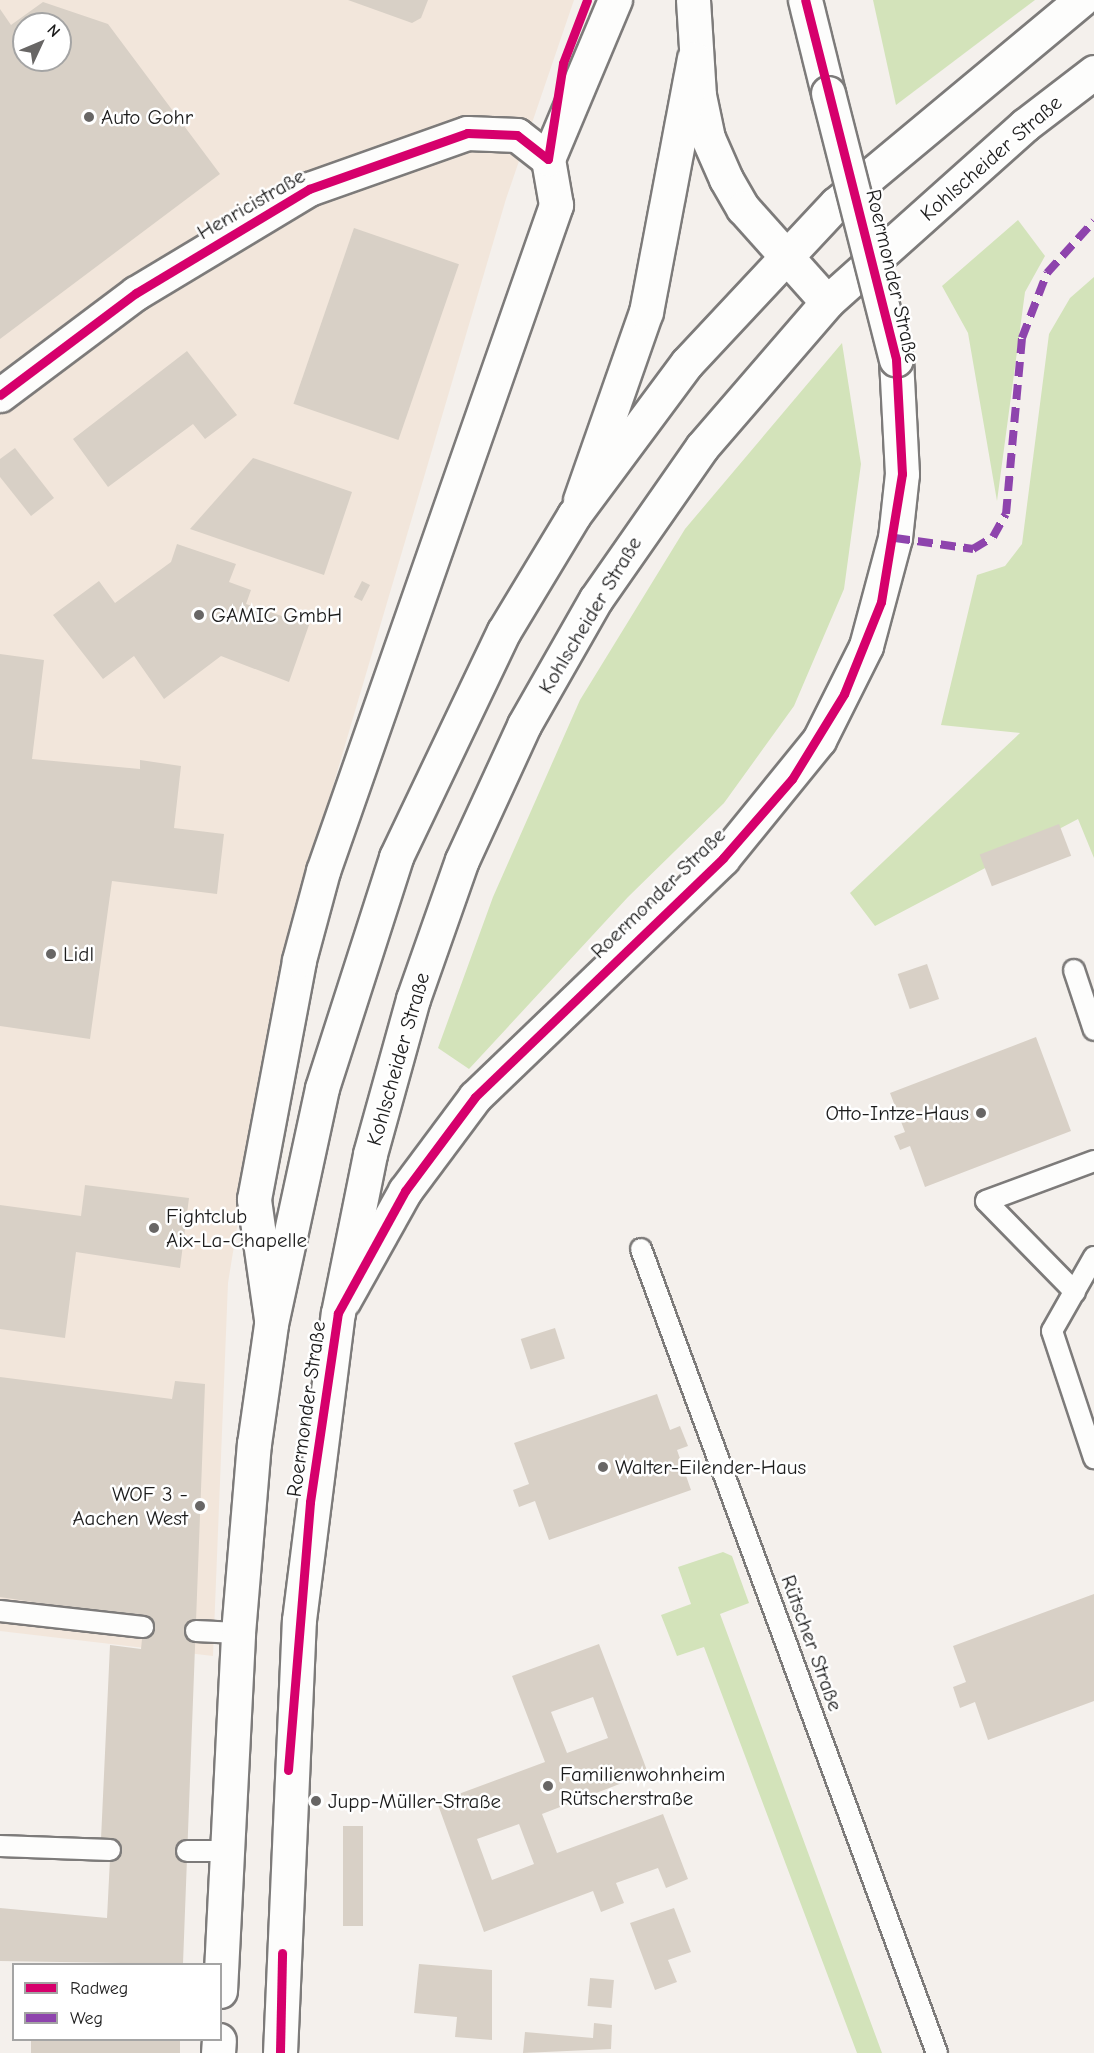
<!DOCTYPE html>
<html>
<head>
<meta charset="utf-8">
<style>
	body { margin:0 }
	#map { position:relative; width:1094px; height:2053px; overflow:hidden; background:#f4f0ec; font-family:"Comic Neue",sans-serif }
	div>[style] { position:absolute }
	.built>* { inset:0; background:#f2e6db }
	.green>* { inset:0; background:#d3e3ba }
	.building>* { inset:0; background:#d8d0c6; transform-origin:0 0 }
	.roads { filter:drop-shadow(2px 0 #7d7b7a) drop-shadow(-2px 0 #7d7b7a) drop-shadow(0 2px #7d7b7a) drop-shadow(0 -2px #7d7b7a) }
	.lane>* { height:20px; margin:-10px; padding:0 10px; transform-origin:10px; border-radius:10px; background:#fdfdfc }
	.street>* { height:33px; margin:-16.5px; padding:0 16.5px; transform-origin:16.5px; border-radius:16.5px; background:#fdfdfc }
	.secondary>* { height:33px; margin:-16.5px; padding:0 16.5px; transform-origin:16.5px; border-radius:16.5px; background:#fdfdfc }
	.primary>* { height:33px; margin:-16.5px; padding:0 16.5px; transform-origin:16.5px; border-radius:16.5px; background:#fdfdfc }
	.bridges { filter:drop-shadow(2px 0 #7d7b7a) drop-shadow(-2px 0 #7d7b7a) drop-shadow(0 2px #7d7b7a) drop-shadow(0 -2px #7d7b7a) }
	.secondary-bridge>* { height:33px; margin:-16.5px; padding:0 16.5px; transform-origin:16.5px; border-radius:16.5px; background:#fdfdfc }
	.quiet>* { height:8px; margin-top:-4px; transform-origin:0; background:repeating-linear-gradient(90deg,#8e44ad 0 15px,transparent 0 23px) }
	.cycleway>* { height:9px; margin:-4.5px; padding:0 4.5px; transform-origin:4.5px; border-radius:4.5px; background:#d6006c }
	.dots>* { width:16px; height:16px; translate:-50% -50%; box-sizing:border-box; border:3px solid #fff; border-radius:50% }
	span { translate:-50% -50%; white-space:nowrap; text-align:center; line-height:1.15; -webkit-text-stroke:5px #fff; paint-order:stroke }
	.poi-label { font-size:21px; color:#1c1c1c }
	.left { translate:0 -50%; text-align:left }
	.right { translate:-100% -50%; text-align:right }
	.street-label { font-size:21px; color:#1c1c1c }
	.legend { position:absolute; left:12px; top:1963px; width:210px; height:78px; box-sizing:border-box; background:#fff; border:2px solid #a4a4a4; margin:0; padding:8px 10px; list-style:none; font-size:18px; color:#1c1c1c }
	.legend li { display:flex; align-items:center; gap:12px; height:30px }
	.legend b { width:30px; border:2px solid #a4a4a4 }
	.north { position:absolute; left:12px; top:12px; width:60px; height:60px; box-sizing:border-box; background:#fff; border:2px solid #a4a4a4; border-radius:50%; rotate:46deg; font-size:16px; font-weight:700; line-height:24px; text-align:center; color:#1c1c1c }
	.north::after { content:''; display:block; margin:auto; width:21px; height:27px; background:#686665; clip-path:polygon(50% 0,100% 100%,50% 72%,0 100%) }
</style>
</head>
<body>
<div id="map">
	<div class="built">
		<i style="clip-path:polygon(evenodd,0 0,574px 0,506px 199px,292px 925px,273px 1005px,228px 1283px,213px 1656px,0 1631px,0 0,24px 24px,60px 24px,60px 60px,24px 60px,24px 24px)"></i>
	</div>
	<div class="green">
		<i style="clip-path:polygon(873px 0,1035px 0,896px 105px)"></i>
		<i style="clip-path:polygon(1018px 220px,1045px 256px,1025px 292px,997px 501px,968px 333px,942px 286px)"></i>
		<i style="clip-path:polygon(1094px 277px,1094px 858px,1078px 819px,875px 926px,850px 893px,1020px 733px,941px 725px,977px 575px,1005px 566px,1022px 544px,1049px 334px,1070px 298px)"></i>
		<i style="clip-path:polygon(842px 343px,861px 464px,844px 589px,794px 706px,724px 803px,628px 897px,469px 1069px,438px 1048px,493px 897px,580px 700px,685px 529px)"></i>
		<i style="clip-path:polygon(723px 1552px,732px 1556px,749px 1603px,720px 1614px,882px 2053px,857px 2053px,704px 1647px,677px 1656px,661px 1615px,691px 1604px,678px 1567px)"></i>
	</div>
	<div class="building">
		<i style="clip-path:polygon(348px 0,428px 0,421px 18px,412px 23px)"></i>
		<i style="clip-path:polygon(evenodd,43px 2px,108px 24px,220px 174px,0 339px,0 9px,11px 25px,43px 2px,24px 24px,60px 24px,60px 60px,24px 60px,24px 24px)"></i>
		<i style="left:354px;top:228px;width:111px;height:186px;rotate:19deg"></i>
		<i style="clip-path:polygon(187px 351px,237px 415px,205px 439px,193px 424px,108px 487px,73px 439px)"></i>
		<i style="clip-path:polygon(15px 448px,54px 498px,31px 516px,0 477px,0 459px)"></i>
		<i style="clip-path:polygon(253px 458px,352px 492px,324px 575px,190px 529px)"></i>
		<i style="clip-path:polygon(177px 544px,236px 564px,229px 582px,251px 590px,246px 604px,309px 625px,289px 682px,221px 656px,164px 699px,134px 656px,103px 679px,53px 615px,99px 581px,115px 603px,171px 562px)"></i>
		<i style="left:362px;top:581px;width:9px;height:18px;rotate:27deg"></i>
		<i style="clip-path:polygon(0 654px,44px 660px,32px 759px,140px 769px,140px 760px,181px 766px,174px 828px,224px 834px,217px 894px,112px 881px,90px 1039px,0 1026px)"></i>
		<i style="left:1059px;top:824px;width:34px;height:85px;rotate:69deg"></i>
		<i style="left:927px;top:964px;width:37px;height:31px;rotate:71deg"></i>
		<i style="clip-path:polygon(1036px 1037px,1071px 1131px,925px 1187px,910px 1146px,900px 1150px,894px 1136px,905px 1132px,890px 1093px)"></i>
		<i style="clip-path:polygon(85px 1185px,189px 1198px,180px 1268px,76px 1252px,65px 1338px,0 1329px,0 1205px,81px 1216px)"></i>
		<i style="left:555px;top:1328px;width:32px;height:36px;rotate:72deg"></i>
		<i style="clip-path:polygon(0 1377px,172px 1399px,175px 1381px,205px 1384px,183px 1964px,0 1961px,0 1908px,107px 1918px,111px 1839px,101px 1839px,110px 1645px,141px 1649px,144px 1619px,0 1597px)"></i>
		<i style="clip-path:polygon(657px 1394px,670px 1430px,680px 1426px,688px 1446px,677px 1450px,691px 1490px,549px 1540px,535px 1501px,519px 1507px,513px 1490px,529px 1484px,514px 1443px)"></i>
		<i style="clip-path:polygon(1094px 1594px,1094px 1701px,988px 1740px,975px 1702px,960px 1708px,953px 1687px,966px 1682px,953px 1646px)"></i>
		<i style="clip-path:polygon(evenodd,599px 1644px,648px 1773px,542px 1814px,557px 1853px,663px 1814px,688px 1879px,666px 1888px,658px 1868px,616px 1883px,624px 1903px,601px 1912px,593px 1891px,484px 1932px,437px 1802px,545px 1762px,512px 1676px,599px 1644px,593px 1697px,608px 1738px,567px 1753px,551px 1712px,593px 1697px,599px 1644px,519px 1824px,534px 1864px,492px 1880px,477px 1839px,519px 1824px)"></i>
		<i style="left:343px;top:1826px;width:20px;height:100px"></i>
		<i style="clip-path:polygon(674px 1908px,691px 1952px,668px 1960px,677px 1982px,655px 1990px,630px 1923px)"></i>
		<i style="clip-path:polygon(419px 1964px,492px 1970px,492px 2040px,455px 2037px,457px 2017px,414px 2013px)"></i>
		<i style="left:590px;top:1978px;width:24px;height:28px;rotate:5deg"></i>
		<i style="clip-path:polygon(594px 2023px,612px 2025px,611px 2049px,523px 2053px,525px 2032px,593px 2038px)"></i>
		<i style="left:31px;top:2040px;width:149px;height:13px"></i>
	</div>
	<div class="roads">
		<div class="lane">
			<i style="left:1074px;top:970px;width:63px;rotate:71.6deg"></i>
			<i style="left:641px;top:1249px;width:857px;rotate:69.79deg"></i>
			<i style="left:1094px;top:1257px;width:85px;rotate:119.6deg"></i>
			<i style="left:1052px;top:1331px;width:134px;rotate:71.7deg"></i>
			<i style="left:1075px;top:1292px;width:127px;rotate:-134.4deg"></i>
			<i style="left:986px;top:1201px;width:115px;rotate:-20.3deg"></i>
			<i style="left:0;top:1611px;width:144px;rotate:6.4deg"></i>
			<i style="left:196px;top:1631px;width:42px;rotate:2.7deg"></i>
			<i style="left:0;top:1846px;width:110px;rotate:2.1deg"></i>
			<i style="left:187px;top:1851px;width:38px"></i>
		</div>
		<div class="street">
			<i style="left:0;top:395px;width:170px;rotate:-36.9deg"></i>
			<i style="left:136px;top:293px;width:202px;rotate:-31deg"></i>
			<i style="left:309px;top:189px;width:168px;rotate:-19.5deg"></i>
			<i style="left:467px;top:133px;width:50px;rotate:2.3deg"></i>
			<i style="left:517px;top:135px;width:39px;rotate:38deg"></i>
			<i style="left:271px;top:1319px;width:121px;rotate:-98.1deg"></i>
			<i style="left:254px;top:1199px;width:243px;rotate:-79.3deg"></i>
			<i style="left:299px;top:960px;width:92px;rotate:-74.9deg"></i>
			<i style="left:323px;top:871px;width:706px;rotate:-70.72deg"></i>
			<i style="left:556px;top:205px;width:47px;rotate:-99.9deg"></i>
			<i style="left:548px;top:159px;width:173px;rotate:-67.2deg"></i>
		</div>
		<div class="secondary">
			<i style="left:693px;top:0;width:95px;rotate:86.4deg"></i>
			<i style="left:699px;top:95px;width:44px;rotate:78.2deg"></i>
			<i style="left:708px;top:138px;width:45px;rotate:66.3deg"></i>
			<i style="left:726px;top:179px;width:34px;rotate:60deg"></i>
			<i style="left:743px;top:208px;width:126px;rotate:48.2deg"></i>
			<i style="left:805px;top:0;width:96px;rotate:76.1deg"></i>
			<i style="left:580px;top:500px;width:199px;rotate:-70.7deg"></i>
			<i style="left:646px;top:312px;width:258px;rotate:-79.3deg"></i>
			<i style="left:344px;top:1300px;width:125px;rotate:-60.8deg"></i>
			<i style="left:405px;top:1191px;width:117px;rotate:-53.3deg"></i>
			<i style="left:475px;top:1097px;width:344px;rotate:-43.9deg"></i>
			<i style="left:723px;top:858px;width:152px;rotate:-50.9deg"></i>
			<i style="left:819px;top:740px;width:105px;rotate:-63.4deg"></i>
			<i style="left:866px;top:646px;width:112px;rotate:-75deg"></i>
			<i style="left:895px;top:538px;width:64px;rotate:-83.8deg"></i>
			<i style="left:902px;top:474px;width:115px;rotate:-93deg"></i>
		</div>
		<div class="primary">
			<i style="left:220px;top:1991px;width:358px;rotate:-87.1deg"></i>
			<i style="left:238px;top:1633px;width:190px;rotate:-85.2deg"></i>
			<i style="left:254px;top:1444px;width:121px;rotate:-81.9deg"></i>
			<i style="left:271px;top:1324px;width:241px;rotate:-77.8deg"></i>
			<i style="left:322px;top:1088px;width:243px;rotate:-72.2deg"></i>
			<i style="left:396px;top:857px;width:250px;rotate:-64.5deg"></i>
			<i style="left:504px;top:631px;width:135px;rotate:-58.9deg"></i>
			<i style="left:574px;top:515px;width:189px;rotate:-53.4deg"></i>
			<i style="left:687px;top:363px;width:218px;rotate:-46.9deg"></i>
			<i style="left:836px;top:204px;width:319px;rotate:-39.8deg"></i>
			<i style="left:218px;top:2053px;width:13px;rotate:-86deg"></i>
			<i style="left:280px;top:2053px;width:433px;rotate:-87.5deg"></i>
			<i style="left:299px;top:1620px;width:309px;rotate:-82.8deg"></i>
			<i style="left:338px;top:1313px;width:162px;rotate:-78.6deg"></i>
			<i style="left:370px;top:1154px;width:161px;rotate:-74.5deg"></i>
			<i style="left:413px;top:999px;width:147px;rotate:-70.6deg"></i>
			<i style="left:462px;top:860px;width:149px;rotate:-65.3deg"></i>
			<i style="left:524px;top:725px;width:145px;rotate:-60.3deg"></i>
			<i style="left:596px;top:599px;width:185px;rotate:-55.1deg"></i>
			<i style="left:702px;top:447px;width:191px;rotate:-49.2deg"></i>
			<i style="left:827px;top:302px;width:266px;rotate:-41.8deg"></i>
			<i style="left:1025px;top:125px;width:87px;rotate:-37.5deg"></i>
		</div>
	</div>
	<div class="bridges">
		<div class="secondary-bridge">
			<i style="left:828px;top:93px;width:275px;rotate:75.7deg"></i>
		</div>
	</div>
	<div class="quiet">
		<i style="left:895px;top:538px;width:79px;rotate:8deg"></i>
		<i style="left:973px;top:549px;width:23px;rotate:-31deg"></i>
		<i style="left:993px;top:537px;width:26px;rotate:-61deg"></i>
		<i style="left:1006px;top:514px;width:177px;rotate:-84.8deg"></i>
		<i style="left:1022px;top:338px;width:70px;rotate:-69deg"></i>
		<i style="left:1047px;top:273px;width:70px;rotate:-47.9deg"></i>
	</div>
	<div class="cycleway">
		<i style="left:0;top:395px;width:170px;rotate:-36.9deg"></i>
		<i style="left:136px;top:293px;width:202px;rotate:-31deg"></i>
		<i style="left:309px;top:189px;width:168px;rotate:-19.5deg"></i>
		<i style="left:467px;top:133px;width:50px;rotate:2.3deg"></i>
		<i style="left:517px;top:135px;width:39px;rotate:38deg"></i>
		<i style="left:548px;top:159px;width:97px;rotate:-81.1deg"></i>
		<i style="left:563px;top:63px;width:67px;rotate:-69.1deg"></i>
		<i style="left:288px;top:1770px;width:269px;rotate:-85.3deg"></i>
		<i style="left:310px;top:1502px;width:191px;rotate:-81.6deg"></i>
		<i style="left:338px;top:1313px;width:139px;rotate:-61.2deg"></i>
		<i style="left:405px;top:1191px;width:117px;rotate:-53.3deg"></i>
		<i style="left:475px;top:1097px;width:344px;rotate:-43.9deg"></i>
		<i style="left:723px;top:858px;width:105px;rotate:-48.9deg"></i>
		<i style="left:792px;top:779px;width:100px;rotate:-58.5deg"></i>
		<i style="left:844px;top:694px;width:99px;rotate:-68.1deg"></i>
		<i style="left:881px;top:602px;width:130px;rotate:-80.7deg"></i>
		<i style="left:902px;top:474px;width:115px;rotate:-93deg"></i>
		<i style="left:896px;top:359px;width:370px;rotate:-104.2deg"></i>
		<i style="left:280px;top:2052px;width:99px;rotate:-88.8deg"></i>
	</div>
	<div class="dots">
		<i style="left:89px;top:117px;background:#686665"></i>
		<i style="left:199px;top:615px;background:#686665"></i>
		<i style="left:51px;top:954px;background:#686665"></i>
		<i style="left:981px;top:1113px;background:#686665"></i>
		<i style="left:154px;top:1228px;background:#686665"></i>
		<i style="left:603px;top:1467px;background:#686665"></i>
		<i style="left:200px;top:1506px;background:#686665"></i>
		<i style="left:548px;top:1786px;background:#686665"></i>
		<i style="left:316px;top:1801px;background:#686665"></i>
	</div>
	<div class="poi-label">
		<span class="left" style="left:101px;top:117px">Auto Gohr</span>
		<span class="left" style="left:211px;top:615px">GAMIC GmbH</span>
		<span class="left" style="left:63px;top:954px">Lidl</span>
		<span class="right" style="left:969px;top:1113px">Otto-Intze-Haus</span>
		<span class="left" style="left:166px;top:1228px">Fightclub<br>Aix-La-Chapelle</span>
		<span class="left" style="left:615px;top:1467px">Walter-Eilender-Haus</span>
		<span class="right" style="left:188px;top:1506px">WOF 3 -<br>Aachen West</span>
		<span class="left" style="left:560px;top:1786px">Familienwohnheim<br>Rütscherstraße</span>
		<span class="left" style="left:328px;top:1801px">Jupp-Müller-Straße</span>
	</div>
	<div class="street-label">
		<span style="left:991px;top:158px;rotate:-41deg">Kohlscheider Straße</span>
		<span style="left:251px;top:204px;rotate:-30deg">Henricistraße</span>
		<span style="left:893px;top:276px;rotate:77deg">Roermonder Straße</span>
		<span style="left:590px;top:615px;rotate:-59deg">Kohlscheider Straße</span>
		<span style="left:658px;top:893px;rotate:-44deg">Roermonder Straße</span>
		<span style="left:398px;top:1059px;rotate:-74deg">Kohlscheider Straße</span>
		<span style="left:306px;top:1409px;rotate:-82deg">Roermonder Straße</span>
		<span style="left:812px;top:1643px;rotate:70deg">Rütscher Straße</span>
	</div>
	<ul class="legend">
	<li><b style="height:8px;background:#d6006c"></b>Radweg</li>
	<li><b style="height:8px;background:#8e44ad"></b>Weg</li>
	</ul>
	<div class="north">N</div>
</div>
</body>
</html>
